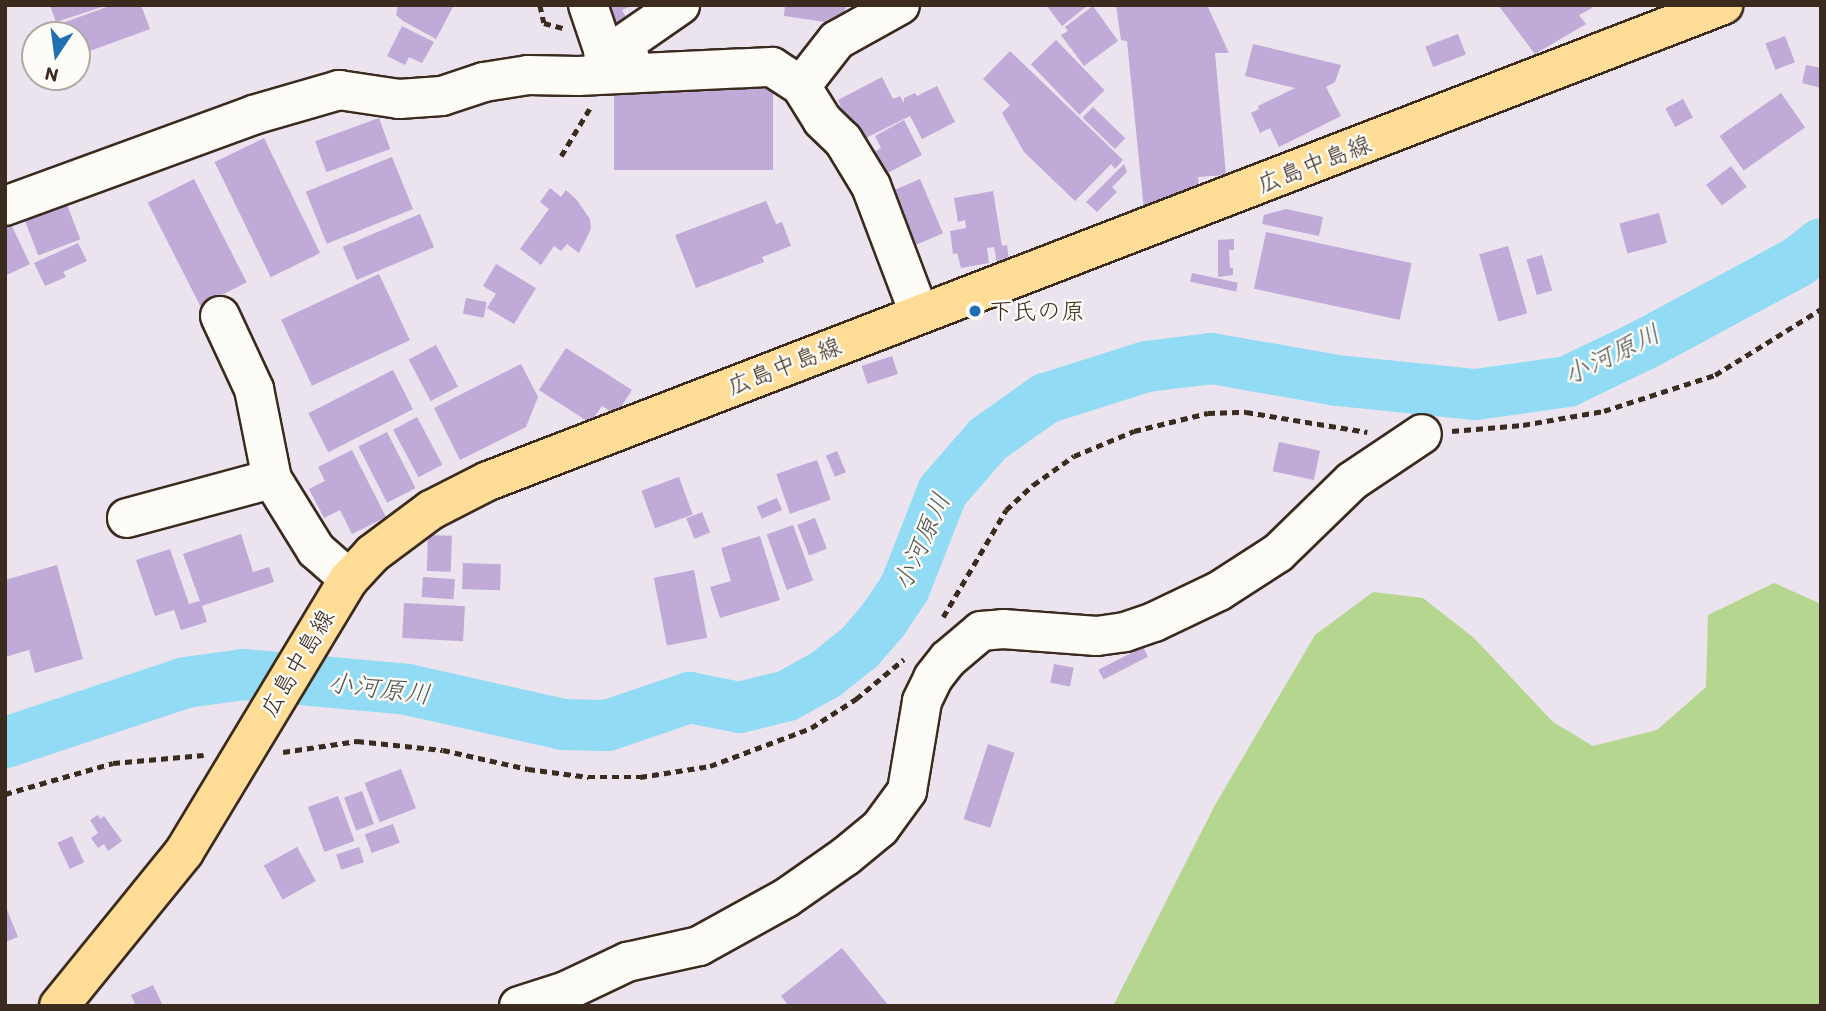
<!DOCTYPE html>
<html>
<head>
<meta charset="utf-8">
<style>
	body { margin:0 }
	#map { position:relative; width:1826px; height:1011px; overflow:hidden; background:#ebe3ee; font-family:Itim,"Klee One",sans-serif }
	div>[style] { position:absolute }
	.green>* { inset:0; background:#b5d68f }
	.river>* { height:51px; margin:-25.5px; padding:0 25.5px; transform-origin:25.5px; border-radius:25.5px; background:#92dbf4 }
	.building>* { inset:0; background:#c0aad8; transform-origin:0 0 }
	.path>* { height:4.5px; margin-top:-2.25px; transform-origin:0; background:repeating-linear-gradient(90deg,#3b2a1e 0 7px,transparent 0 12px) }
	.roads { filter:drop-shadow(2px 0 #3b2a1e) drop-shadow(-2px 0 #3b2a1e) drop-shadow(0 2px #3b2a1e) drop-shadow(0 -2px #3b2a1e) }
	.minor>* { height:38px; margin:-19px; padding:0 19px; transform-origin:19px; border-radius:19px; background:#fdfcf7 }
	.major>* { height:38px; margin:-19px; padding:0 19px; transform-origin:19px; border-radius:19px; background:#ffdd96 }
	.dots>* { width:19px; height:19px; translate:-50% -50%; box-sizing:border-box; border:4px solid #fdfcf7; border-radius:50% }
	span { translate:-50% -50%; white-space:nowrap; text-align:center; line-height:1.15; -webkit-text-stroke:5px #fdfcf7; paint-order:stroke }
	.street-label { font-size:24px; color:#3b2a1e }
	.poi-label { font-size:24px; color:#3b2a1e }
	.left { translate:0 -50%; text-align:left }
	.water-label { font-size:26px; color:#515654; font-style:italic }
	.frame { position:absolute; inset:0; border:7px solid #3b2a1e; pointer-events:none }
	.north { position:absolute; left:21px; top:21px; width:70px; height:70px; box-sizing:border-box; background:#fdfcf7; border:2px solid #afa8a0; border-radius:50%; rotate:193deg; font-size:19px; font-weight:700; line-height:28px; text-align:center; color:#3b2a1e }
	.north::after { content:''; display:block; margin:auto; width:24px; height:32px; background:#1f6fb2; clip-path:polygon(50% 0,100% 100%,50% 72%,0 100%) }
</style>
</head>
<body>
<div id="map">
	<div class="green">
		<i style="clip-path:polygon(1774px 583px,1821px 604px,1821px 1006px,1113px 1006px,1215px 805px,1315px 635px,1373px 592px,1423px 598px,1474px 638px,1553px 722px,1593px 746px,1657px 730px,1706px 687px,1708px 615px)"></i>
	</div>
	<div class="river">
		<i style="left:5px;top:742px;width:190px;rotate:-18.4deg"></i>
		<i style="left:185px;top:682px;width:59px;rotate:-7.9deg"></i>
		<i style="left:243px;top:674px;width:165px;rotate:5.2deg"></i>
		<i style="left:407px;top:689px;width:159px;rotate:12.7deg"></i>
		<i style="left:562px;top:724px;width:45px;rotate:1.3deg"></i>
		<i style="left:607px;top:725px;width:87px;rotate:-18.9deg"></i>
		<i style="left:689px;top:697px;width:51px;rotate:11.3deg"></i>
		<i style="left:739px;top:707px;width:49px;rotate:-14deg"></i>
		<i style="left:787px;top:695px;width:43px;rotate:-28.9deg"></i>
		<i style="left:825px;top:674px;width:43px;rotate:-38.5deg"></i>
		<i style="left:859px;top:647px;width:37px;rotate:-49deg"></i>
		<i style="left:883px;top:619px;width:37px;rotate:-56deg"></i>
		<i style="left:904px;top:588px;width:104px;rotate:-68.6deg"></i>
		<i style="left:942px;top:491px;width:69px;rotate:-49.1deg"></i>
		<i style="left:987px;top:439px;width:71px;rotate:-35.3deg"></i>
		<i style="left:1045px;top:398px;width:106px;rotate:-17.6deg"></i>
		<i style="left:1146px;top:366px;width:65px;rotate:-7deg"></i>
		<i style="left:1211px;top:358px;width:128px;rotate:9.9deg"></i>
		<i style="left:1337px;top:380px;width:139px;rotate:5.8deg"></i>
		<i style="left:1475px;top:394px;width:93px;rotate:-8deg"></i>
		<i style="left:1567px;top:381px;width:85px;rotate:-25.7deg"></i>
		<i style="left:1644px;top:344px;width:175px;rotate:-28.3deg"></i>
		<i style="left:1798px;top:261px;width:29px;rotate:-38deg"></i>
	</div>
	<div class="building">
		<i style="clip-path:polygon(50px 5px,105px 5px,105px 6px,56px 22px)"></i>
		<i style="clip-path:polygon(112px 5px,141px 5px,150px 29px,87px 52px,90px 62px,77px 67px,77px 35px,30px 35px)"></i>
		<i style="clip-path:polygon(398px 5px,411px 6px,454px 5px,436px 39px,403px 21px,396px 15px)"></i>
		<i style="clip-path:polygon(601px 5px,633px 5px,622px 10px,630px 24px,615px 32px)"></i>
		<i style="clip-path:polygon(785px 5px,847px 5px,839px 24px,784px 16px)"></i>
		<i style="clip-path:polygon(1046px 5px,1088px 5px,1062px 26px)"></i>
		<i style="clip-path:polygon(1116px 5px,1207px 5px,1229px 53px,1215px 53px,1226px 175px,1198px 177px,1199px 186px,1144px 210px,1127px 41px,1121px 40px)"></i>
		<i style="clip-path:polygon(1498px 5px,1591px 5px,1592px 8px,1579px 15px,1586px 24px,1535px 54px)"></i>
		<i style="clip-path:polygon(1093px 6px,1118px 41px,1084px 66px,1061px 35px,1068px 31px,1065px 27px)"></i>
		<i style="clip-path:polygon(402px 26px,434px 42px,422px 63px,409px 57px,405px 65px,387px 56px)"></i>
		<i style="left:1458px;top:34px;width:22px;height:35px;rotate:69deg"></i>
		<i style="left:1785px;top:36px;width:28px;height:21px;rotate:69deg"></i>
		<i style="left:1056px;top:40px;width:70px;height:35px;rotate:46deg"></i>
		<i style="clip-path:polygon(1253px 44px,1341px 65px,1335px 82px,1326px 87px,1341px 116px,1279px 147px,1270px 128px,1260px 133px,1251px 113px,1259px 109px,1258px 106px,1295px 88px,1245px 76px)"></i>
		<i style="clip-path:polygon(1010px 51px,1123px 160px,1115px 169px,1111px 164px,1075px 201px,1024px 152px,1002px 113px,1010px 105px,983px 79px)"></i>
		<i style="clip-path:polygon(1806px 65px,1821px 68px,1821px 88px,1802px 83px)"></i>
		<i style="clip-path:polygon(882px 77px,893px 99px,900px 96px,904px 103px,904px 98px,915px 93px,917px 96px,937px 86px,955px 122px,922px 139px,910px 116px,860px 141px,834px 111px,841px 108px,838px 100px)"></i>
		<i style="left:614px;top:89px;width:159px;height:81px"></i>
		<i style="left:1781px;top:93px;width:42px;height:75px;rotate:55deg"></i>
		<i style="left:1683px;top:99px;width:21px;height:20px;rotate:62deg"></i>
		<i style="left:1093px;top:107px;width:45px;height:15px;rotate:44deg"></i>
		<i style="left:379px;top:118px;width:33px;height:68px;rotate:70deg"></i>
		<i style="clip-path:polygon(904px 120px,922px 155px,880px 177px,869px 155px,881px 148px,875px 136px)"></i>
		<i style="left:264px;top:138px;width:128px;height:55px;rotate:64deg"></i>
		<i style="left:392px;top:157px;width:56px;height:93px;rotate:68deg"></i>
		<i style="clip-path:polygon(1124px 164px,1127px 172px,1112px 187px,1117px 192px,1097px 212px,1086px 202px)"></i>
		<i style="left:1731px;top:166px;width:26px;height:31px;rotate:53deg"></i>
		<i style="left:194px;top:179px;width:116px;height:52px;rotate:63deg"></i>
		<i style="left:920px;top:179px;width:59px;height:33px;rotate:67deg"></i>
		<i style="clip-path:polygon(550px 188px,561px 197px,566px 190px,576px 199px,590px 219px,591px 229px,579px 253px,567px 244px,561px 251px,554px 246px,541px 265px,520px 249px,549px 209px,540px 202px)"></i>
		<i style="clip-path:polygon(993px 191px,1002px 246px,1007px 245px,1009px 261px,997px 263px,994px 247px,987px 248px,989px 263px,961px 268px,957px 253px,953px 254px,950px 231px,966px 228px,965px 220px,958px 222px,954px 198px)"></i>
		<i style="clip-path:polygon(766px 201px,776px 224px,782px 222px,791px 246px,762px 257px,764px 262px,696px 288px,675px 235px)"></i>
		<i style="left:66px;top:202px;width:40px;height:45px;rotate:69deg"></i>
		<i style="clip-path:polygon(1286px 209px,1323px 217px,1319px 236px,1262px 224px,1264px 215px)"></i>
		<i style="left:1659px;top:213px;width:31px;height:41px;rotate:75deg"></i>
		<i style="left:420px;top:214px;width:36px;height:84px;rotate:67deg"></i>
		<i style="clip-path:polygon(10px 222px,30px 264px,7px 275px,5px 224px)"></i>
		<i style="left:1266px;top:232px;width:149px;height:58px;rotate:12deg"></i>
		<i style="clip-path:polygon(1234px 239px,1234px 250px,1229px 250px,1230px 268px,1233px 268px,1233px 275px,1218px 277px,1218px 240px)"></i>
		<i style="clip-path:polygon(78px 243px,87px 261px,63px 272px,66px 277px,45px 286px,34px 263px)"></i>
		<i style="left:1508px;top:246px;width:70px;height:30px;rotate:74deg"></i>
		<i style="left:1542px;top:255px;width:37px;height:16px;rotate:74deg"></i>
		<i style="clip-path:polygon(496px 264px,536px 288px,514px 324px,487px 308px,496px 294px,483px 286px)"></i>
		<i style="left:1192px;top:273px;width:47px;height:9px;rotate:12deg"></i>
		<i style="left:379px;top:274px;width:73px;height:108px;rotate:65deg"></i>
		<i style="left:466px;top:298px;width:21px;height:16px;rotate:11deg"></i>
		<i style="left:436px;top:345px;width:47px;height:31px;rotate:62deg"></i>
		<i style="clip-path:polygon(566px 348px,632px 390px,616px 415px,602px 406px,590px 423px,539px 390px)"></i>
		<i style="left:892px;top:356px;width:19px;height:32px;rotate:72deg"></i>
		<i style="clip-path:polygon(521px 364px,538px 397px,526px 427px,460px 460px,434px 408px)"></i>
		<i style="left:393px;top:370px;width:44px;height:95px;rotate:63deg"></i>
		<i style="left:417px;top:417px;width:54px;height:27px;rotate:62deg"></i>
		<i style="left:387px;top:432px;width:63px;height:32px;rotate:63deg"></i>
		<i style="left:1279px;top:442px;width:42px;height:30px;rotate:12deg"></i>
		<i style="clip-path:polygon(352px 450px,386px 517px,352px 534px,340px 510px,324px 518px,309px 489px,325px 481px,318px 467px)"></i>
		<i style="left:837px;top:451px;width:23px;height:12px;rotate:67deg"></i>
		<i style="left:817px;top:460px;width:42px;height:43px;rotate:71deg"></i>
		<i style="left:679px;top:477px;width:40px;height:40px;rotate:70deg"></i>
		<i style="left:777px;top:498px;width:13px;height:22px;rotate:67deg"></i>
		<i style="left:702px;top:512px;width:22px;height:17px;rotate:68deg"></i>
		<i style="left:815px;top:518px;width:33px;height:19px;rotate:69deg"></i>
		<i style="left:793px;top:525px;width:59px;height:28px;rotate:70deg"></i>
		<i style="clip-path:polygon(241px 534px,253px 572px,269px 567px,274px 582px,202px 606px,207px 622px,181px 630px,174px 610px,155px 616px,136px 560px,170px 549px,189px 604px,200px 601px,183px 554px)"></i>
		<i style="left:428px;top:535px;width:24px;height:36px;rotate:2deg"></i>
		<i style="clip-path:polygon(760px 536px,780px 600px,720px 618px,710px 587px,731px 581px,721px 548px)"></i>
		<i style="left:463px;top:563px;width:38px;height:26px;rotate:2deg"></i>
		<i style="clip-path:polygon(57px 565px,83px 659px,35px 673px,29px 650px,5px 657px,5px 580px)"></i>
		<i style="left:694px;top:570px;width:69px;height:41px;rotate:79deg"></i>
		<i style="left:423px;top:577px;width:32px;height:20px;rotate:4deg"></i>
		<i style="left:404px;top:603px;width:61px;height:35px;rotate:3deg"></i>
		<i style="left:1143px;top:647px;width:11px;height:50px;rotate:63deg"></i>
		<i style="left:1054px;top:664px;width:20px;height:19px;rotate:11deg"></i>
		<i style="left:988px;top:744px;width:28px;height:79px;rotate:18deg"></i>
		<i style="left:401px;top:769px;width:42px;height:39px;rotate:69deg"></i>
		<i style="left:362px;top:791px;width:35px;height:19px;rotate:70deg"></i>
		<i style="left:338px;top:796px;width:48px;height:32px;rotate:70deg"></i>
		<i style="clip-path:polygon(98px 815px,100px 819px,104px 816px,122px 841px,108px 851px,104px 844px,98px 848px,91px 838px,98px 833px,90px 820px)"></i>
		<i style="left:393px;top:824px;width:20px;height:30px;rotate:70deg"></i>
		<i style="left:72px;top:836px;width:29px;height:16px;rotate:65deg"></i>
		<i style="left:297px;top:847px;width:39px;height:38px;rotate:61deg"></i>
		<i style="left:359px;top:847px;width:16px;height:24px;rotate:72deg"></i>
		<i style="clip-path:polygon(5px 905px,18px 937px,5px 942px)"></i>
		<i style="clip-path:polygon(842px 948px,889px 1006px,789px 1006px,781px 996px)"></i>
		<i style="clip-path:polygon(153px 985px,163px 1006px,136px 1006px,131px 995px)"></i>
	</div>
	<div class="path">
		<i style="left:540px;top:5px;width:18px;rotate:77deg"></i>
		<i style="left:544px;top:23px;width:20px;rotate:15deg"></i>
		<i style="left:561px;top:156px;width:58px;rotate:-59deg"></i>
		<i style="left:1452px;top:431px;width:71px;rotate:-4.8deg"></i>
		<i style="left:1523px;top:425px;width:82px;rotate:-9.8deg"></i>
		<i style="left:1604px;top:411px;width:117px;rotate:-18deg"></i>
		<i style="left:1715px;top:375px;width:125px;rotate:-31.9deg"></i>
		<i style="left:943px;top:617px;width:124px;rotate:-59.5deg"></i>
		<i style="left:1006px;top:510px;width:37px;rotate:-43deg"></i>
		<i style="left:1033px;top:485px;width:50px;rotate:-35.3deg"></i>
		<i style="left:1074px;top:456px;width:65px;rotate:-22.6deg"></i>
		<i style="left:1134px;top:431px;width:76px;rotate:-13.7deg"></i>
		<i style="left:1208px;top:413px;width:38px;rotate:-2deg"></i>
		<i style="left:1246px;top:412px;width:123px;rotate:9.4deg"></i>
		<i style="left:283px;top:752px;width:75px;rotate:-8.5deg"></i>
		<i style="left:357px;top:741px;width:86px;rotate:6deg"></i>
		<i style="left:443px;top:750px;width:87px;rotate:12.6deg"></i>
		<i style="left:528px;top:769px;width:61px;rotate:7.6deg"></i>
		<i style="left:588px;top:777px;width:52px"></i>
		<i style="left:640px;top:777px;width:71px;rotate:-8.9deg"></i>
		<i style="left:710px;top:766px;width:108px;rotate:-20.6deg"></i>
		<i style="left:811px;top:728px;width:54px;rotate:-32.8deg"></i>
		<i style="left:856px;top:699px;width:62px;rotate:-39.8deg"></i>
		<i style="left:5px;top:794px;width:112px;rotate:-16deg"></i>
		<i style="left:113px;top:763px;width:91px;rotate:-5deg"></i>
	</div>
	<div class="roads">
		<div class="minor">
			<i style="left:588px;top:5px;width:46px;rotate:71.2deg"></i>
			<i style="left:603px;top:49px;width:25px;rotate:85deg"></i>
			<i style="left:634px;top:72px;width:30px;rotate:-107deg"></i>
			<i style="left:625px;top:43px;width:67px;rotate:-34.6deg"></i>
			<i style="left:801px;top:86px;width:58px;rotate:-52deg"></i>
			<i style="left:837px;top:40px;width:72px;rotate:-29.1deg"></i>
			<i style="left:5px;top:206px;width:264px;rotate:-20.1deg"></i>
			<i style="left:253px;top:115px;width:90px;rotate:-16.2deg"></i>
			<i style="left:339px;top:90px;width:61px;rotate:8.5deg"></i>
			<i style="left:399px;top:99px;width:43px;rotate:-4deg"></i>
			<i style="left:442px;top:96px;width:44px;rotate:-18.4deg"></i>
			<i style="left:484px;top:82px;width:45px;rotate:-9deg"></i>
			<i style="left:528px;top:75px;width:50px;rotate:1.1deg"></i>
			<i style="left:578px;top:76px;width:194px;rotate:-2.7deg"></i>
			<i style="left:772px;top:67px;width:35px;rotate:33deg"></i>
			<i style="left:801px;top:86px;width:40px;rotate:58deg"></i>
			<i style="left:822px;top:120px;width:29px;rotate:44deg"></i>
			<i style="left:843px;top:140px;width:54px;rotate:58.7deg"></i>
			<i style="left:871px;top:186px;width:136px;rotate:69.3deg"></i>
			<i style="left:220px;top:316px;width:81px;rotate:65deg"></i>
			<i style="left:254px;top:389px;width:92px;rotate:78.7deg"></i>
			<i style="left:127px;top:518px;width:150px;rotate:-15.1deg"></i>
			<i style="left:272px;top:479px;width:84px;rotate:58.2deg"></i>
			<i style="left:316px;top:550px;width:44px;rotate:41.3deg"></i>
			<i style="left:519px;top:1006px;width:49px;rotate:-17.7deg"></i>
			<i style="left:566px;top:991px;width:68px;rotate:-25.4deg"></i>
			<i style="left:627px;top:962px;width:74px;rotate:-12.5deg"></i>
			<i style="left:699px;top:946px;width:99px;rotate:-28.9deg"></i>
			<i style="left:786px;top:898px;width:73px;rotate:-35deg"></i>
			<i style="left:846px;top:856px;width:44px;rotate:-39.5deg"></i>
			<i style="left:880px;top:828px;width:46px;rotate:-53.9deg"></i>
			<i style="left:907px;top:791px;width:91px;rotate:-80.5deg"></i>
			<i style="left:922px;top:701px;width:25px;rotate:-64deg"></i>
			<i style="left:933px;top:678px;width:24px;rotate:-52deg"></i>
			<i style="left:948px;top:659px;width:43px;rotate:-40.3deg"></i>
			<i style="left:981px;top:631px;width:22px;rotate:-5deg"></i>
			<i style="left:1003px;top:629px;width:94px;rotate:4.3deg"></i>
			<i style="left:1097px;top:636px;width:28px;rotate:-8deg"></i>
			<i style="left:1125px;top:632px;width:31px;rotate:-19deg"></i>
			<i style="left:1154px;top:622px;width:72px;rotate:-25.5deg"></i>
			<i style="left:1219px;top:591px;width:70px;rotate:-32.8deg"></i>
			<i style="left:1278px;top:553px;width:103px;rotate:-44.2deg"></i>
			<i style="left:1352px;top:481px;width:84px;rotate:-33.9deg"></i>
		</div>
		<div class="major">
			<i style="left:59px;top:1006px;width:198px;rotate:-50.9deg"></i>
			<i style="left:184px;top:852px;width:319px;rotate:-58.9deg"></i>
			<i style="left:349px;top:579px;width:34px;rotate:-47deg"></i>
			<i style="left:372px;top:554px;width:74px;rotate:-36.7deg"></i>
			<i style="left:431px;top:510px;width:64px;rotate:-27deg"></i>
			<i style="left:488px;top:481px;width:1324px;rotate:-21.08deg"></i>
		</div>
	</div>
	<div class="dots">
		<i style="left:975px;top:311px;background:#1f6fb2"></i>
	</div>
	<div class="street-label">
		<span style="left:1314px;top:164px;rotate:-21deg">広島中島線</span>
		<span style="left:784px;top:366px;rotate:-21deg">広島中島線</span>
		<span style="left:297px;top:663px;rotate:-59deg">広島中島線</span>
	</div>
	<div class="poi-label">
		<span class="left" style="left:989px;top:311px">下氏の原</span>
	</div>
	<div class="water-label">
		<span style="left:1612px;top:355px;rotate:-26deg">小河原川</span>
		<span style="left:922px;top:542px;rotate:-66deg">小河原川</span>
		<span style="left:379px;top:689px;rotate:7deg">小河原川</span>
	</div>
	<div class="frame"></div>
	<div class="north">N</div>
</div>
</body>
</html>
